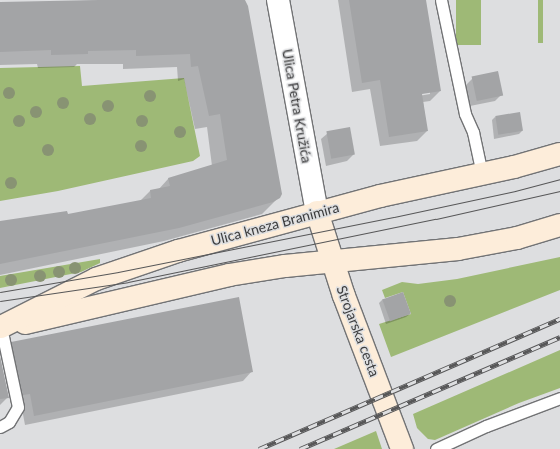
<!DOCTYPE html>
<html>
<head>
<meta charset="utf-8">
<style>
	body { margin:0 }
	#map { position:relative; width:560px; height:449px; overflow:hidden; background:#dddee0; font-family:Lato,sans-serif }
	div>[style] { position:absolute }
	.green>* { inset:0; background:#9eb976; transform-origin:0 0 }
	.shadow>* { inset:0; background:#0003 }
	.building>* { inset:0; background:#a3a4a6; transform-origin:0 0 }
	.roads { filter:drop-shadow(1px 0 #727375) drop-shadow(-1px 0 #727375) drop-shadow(0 1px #727375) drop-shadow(0 -1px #727375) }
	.lane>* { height:11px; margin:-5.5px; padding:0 5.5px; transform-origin:5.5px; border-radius:5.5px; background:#fff }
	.street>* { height:22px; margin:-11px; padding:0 11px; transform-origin:11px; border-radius:11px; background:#fff }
	.secondary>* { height:22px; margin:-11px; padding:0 11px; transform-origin:11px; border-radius:11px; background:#fdedda }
	.tram>* { height:1px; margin:-0.5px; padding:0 0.5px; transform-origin:0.5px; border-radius:0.5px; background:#575758 }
	.rail>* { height:4.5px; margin-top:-2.25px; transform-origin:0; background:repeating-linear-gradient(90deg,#dddee0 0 9px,#575758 0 18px); box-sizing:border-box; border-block:1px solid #575758 }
	.trees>* { width:12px; height:12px; margin:-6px; border-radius:50%; background:#889373 }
	span { translate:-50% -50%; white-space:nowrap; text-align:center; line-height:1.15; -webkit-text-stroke:3px #dddee0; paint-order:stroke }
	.street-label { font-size:14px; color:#3c3c3d }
</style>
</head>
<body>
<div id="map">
	<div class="green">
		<i style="left:456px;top:0;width:25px;height:45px"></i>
		<i style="left:538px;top:0;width:5px;height:43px"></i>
		<i style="clip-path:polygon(80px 66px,82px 86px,184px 78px,200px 156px,193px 161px,58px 191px,0 201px,0 68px)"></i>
		<i style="clip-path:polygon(560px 257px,560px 290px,391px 357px,379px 324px,411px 314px,403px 292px,385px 298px,382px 290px,402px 282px,418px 284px,457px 279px)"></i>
		<i style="clip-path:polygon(100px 259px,100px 263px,81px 272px,0 288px,0 276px)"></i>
		<i style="clip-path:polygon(560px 350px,560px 388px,519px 403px,435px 440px,428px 439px,417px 428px,413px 414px)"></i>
		<i style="clip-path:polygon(376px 431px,382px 449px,334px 449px)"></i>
	</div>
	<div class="shadow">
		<i style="clip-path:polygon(120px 0,242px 0,276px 200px,262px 214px,164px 241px,0 275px,0 222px,67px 215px,139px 202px,150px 191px,158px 190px,168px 179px,212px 166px,207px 127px,195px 129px,184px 79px,178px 81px,177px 67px,123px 69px,123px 64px,77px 64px,74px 67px,38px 68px,37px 64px,0 65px,0 3px)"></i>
		<i style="clip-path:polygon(evenodd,338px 0,425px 0,440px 91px,430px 101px,423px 102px,427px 131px,417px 141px,380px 146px,370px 89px,352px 92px,338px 0,430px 92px,430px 94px,418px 96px,417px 94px,430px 92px)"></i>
		<i style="clip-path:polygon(473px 78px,502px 94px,495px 101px,470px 106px,466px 85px)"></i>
		<i style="clip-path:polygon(495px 117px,522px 131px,519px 134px,494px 139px,492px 120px)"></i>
		<i style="clip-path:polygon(328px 133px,354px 154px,347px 161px,326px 166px,321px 139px)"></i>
		<i style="clip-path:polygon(383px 299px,410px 314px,406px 317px,386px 324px,379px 303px)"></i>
		<i style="clip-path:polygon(21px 341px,252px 371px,243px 381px,25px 425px,11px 350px)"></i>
		<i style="clip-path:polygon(0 361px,8px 397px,0 405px)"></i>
	</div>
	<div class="building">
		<i style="clip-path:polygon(99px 0,245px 0,248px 6px,282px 194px,280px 198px,273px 202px,179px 228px,0 264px,0 221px,67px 211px,68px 214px,151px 198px,150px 190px,170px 186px,168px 178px,227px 160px,220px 114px,209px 116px,198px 66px,191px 67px,190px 54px,136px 56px,136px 50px,88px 51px,88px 54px,51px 55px,51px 50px,0 52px,0 2px)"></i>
		<i style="clip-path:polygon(349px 0,426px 0,441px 91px,422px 94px,428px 131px,389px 137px,380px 80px,362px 83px)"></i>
		<i style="left:498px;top:71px;width:25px;height:27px;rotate:78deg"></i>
		<i style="left:520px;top:112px;width:19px;height:25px;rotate:81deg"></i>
		<i style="left:350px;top:127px;width:28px;height:24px;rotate:80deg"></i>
		<i style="left:403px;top:292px;width:23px;height:22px;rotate:70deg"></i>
		<i style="clip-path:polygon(239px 297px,253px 372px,34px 416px,30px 394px,23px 395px,11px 342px)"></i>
		<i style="clip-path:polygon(0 356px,9px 398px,0 399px)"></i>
	</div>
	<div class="roads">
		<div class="lane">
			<i style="left:441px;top:0;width:116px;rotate:78.1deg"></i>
			<i style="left:465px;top:114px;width:20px;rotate:66deg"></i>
			<i style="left:473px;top:132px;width:43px;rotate:77.9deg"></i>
			<i style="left:0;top:427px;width:10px;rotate:-29deg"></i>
			<i style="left:9px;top:422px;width:17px;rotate:-59deg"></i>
			<i style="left:18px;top:407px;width:82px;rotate:-102deg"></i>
			<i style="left:436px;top:449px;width:55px;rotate:-24.7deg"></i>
			<i style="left:486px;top:426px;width:79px;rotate:-20.7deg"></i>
		</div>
		<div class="street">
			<i style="left:278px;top:0;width:216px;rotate:79.6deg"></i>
		</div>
		<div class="secondary">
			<i style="left:317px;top:212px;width:88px;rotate:72.2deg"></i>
			<i style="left:344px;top:296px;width:164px;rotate:69.2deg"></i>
			<i style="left:25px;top:323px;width:210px;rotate:-13.2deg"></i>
			<i style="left:229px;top:275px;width:57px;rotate:-9.1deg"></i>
			<i style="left:285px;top:266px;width:174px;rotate:-5.6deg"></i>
			<i style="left:458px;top:249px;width:60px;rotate:-10.6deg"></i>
			<i style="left:517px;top:238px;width:45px;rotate:-16.8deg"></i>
			<i style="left:1px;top:327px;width:106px;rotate:-26.8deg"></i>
			<i style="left:96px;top:279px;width:87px;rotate:-18.9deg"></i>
			<i style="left:178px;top:251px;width:209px;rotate:-15.2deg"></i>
			<i style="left:380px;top:196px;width:137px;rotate:-12.2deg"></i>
			<i style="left:514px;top:167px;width:48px;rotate:-15.8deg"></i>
		</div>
	</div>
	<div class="tram">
		<i style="left:0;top:292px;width:120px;rotate:-9.6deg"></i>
		<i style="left:118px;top:272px;width:281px;rotate:-11.3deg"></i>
		<i style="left:394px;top:217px;width:124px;rotate:-12.1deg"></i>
		<i style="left:515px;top:191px;width:47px;rotate:-14.9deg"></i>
		<i style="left:0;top:301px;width:129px;rotate:-8.4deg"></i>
		<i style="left:128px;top:282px;width:314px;rotate:-11.6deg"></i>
		<i style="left:436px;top:219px;width:127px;rotate:-12.7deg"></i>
	</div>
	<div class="rail">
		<i style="left:259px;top:449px;width:328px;rotate:-23.4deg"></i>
		<i style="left:300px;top:449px;width:283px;rotate:-23.3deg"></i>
	</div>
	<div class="trees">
		<i style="left:9px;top:93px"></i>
		<i style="left:150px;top:96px"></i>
		<i style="left:63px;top:103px"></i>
		<i style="left:108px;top:106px"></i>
		<i style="left:36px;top:112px"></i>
		<i style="left:90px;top:119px"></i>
		<i style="left:19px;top:121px"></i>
		<i style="left:142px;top:121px"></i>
		<i style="left:180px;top:132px"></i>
		<i style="left:141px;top:146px"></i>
		<i style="left:48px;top:150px"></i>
		<i style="left:11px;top:183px"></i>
		<i style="left:75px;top:268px"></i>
		<i style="left:59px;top:272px"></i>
		<i style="left:40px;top:276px"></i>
		<i style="left:11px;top:280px"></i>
		<i style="left:450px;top:301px"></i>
	</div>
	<div class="street-label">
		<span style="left:297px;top:106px;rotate:80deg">Ulica Petra Kružića</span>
		<span style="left:275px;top:224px;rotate:-15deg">Ulica kneza Branimira</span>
		<span style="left:358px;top:331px;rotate:69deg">Strojarska cesta</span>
	</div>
</div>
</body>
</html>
